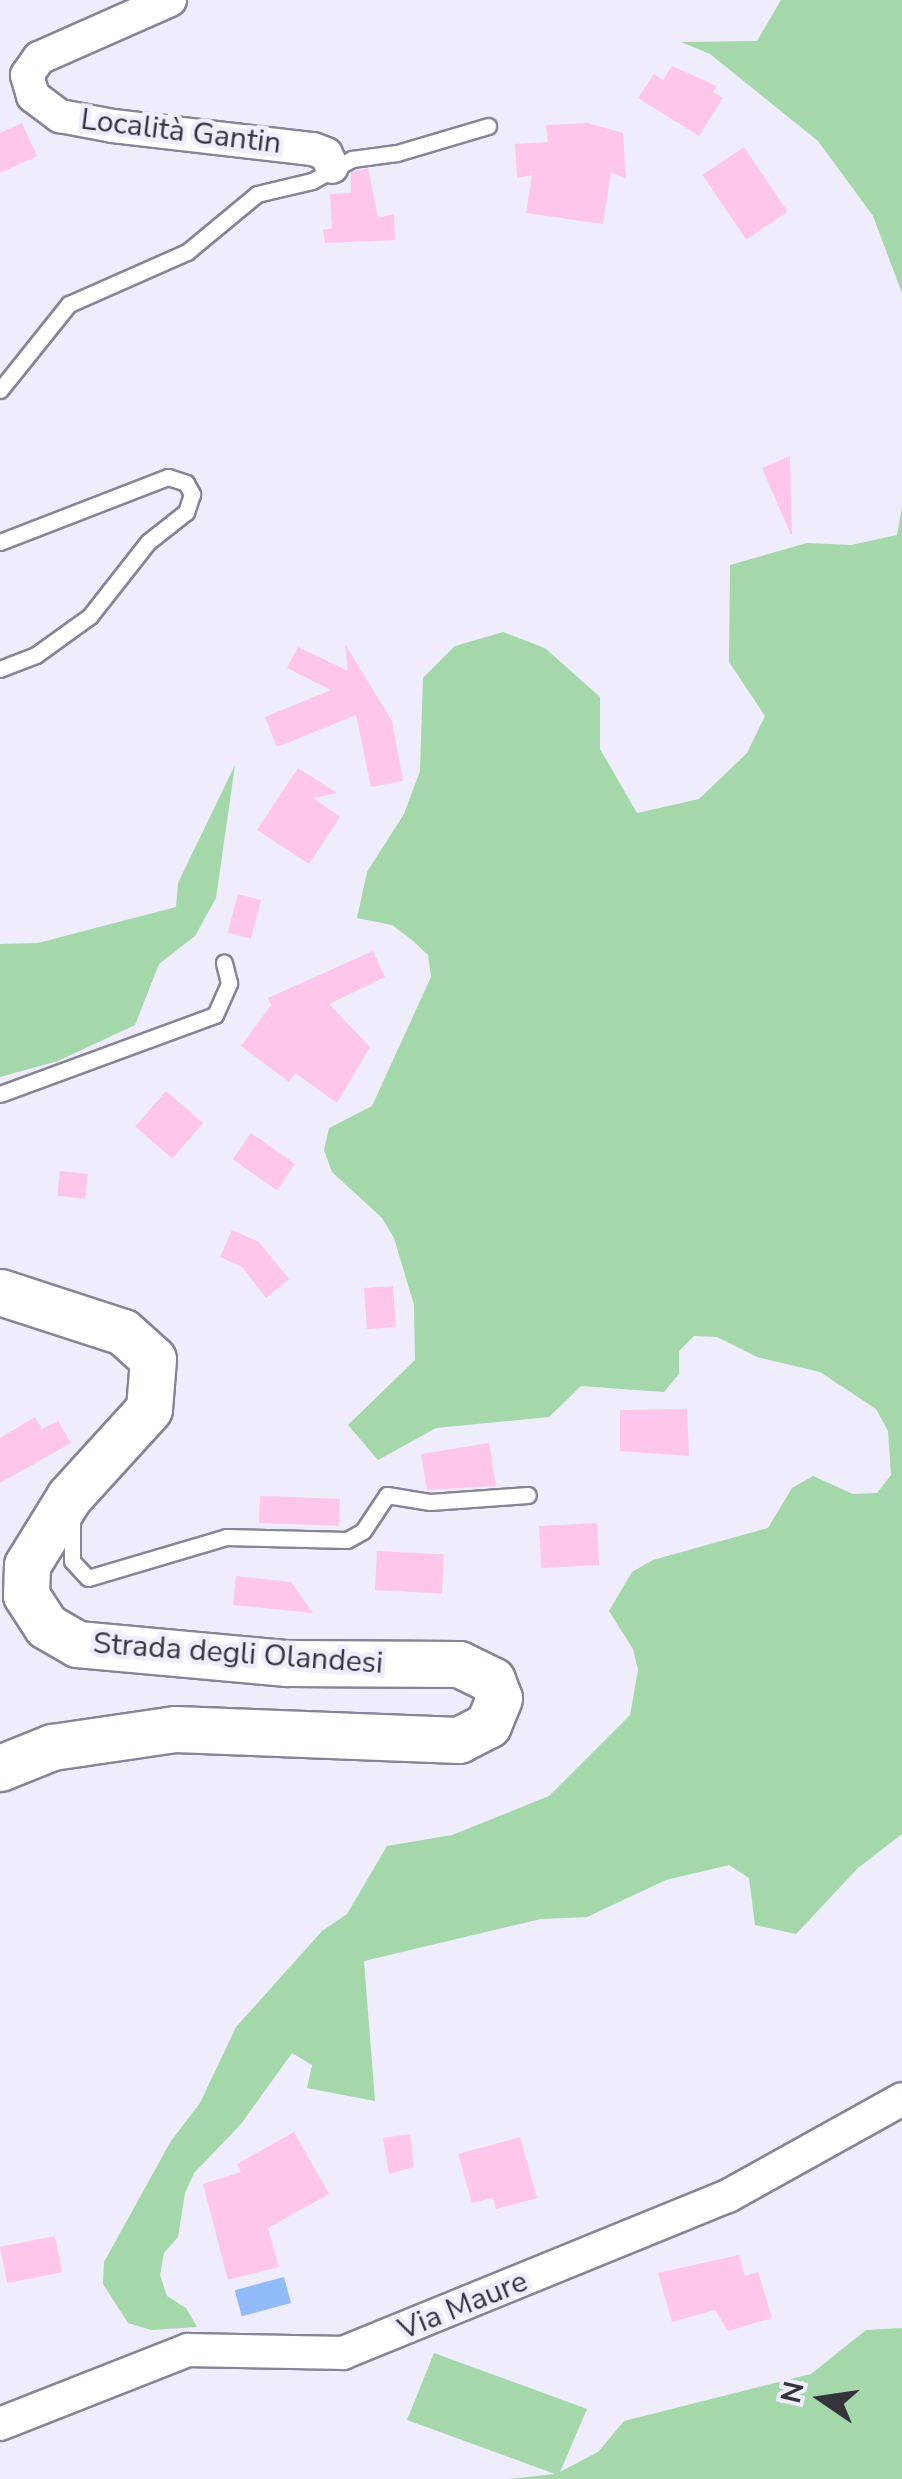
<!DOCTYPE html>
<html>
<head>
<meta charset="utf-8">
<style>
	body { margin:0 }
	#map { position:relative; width:902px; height:2479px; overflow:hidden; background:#efecfc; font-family:"Nunito Sans",sans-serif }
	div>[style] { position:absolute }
	.green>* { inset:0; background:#a4d7aa }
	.water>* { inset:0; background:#92bcf9; transform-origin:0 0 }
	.building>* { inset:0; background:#fec6ea; transform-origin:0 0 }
	.roads { filter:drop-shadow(2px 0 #888497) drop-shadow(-2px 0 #888497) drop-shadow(0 2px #888497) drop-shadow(0 -2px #888497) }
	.lane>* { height:15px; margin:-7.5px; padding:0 7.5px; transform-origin:7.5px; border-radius:7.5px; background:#fff }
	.street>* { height:32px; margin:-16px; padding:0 16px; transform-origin:16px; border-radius:16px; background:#fff }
	.secondary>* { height:45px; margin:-22.5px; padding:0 22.5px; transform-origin:22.5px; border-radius:22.5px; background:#fff }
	span { translate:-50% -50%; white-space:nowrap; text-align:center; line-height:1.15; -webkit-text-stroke:9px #efecfc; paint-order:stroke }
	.street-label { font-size:30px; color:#35343c }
	.north { position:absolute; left:772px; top:2349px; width:100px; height:100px; -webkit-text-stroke:8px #efecfc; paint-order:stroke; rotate:283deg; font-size:28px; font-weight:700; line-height:40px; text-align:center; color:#35343c }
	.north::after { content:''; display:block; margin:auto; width:35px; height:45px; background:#35343c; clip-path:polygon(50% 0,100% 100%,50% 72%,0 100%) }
</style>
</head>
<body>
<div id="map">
	<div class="green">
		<i style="clip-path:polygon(781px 0,902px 0,902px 293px,873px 216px,818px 141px,710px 54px,681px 42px,757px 41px)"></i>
		<i style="clip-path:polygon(902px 507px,902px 1834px,858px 1868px,796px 1934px,755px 1925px,749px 1878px,729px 1865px,666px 1880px,587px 1917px,541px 1919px,364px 1961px,375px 2101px,307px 2088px,312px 2065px,292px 2053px,241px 2124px,194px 2173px,185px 2193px,178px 2237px,164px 2253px,160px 2275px,167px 2296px,186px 2308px,197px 2327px,151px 2330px,128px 2323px,103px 2284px,104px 2262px,171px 2141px,200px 2103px,236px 2027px,322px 1931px,347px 1914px,387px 1846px,452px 1835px,549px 1796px,630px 1715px,638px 1670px,633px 1649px,609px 1611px,632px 1572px,653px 1560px,768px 1528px,792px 1488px,813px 1476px,853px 1494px,877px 1493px,891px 1475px,888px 1431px,876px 1409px,820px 1372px,757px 1357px,717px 1337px,694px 1336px,679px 1351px,679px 1374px,664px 1392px,581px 1386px,549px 1417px,436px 1428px,378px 1460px,348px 1425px,415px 1360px,414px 1305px,394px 1238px,382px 1218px,332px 1172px,324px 1150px,329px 1128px,372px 1106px,431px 977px,428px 955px,412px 940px,392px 925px,357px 918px,367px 872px,404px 814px,420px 771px,423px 678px,455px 646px,503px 632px,545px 648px,600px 697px,600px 749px,637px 813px,699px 799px,747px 753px,765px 716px,729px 662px,730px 565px,807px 543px,851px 545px,897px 535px)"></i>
		<i style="clip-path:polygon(235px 765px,216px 898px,195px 936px,159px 964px,135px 1025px,58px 1061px,0 1077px,0 944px,38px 943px,176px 907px,178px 883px)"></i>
		<i style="clip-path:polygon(902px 2328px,902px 2479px,509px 2479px,555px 2474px,407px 2420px,434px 2353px,587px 2409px,560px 2472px,598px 2452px,624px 2421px,811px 2374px,866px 2330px)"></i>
	</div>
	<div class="water">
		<i style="left:284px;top:2277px;width:27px;height:51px;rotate:75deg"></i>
	</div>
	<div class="building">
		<i style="clip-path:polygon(672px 66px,717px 86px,713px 92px,723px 98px,699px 136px,638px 98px,654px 74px,663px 80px)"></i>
		<i style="clip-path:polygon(22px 123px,37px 156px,0 173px,0 133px)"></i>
		<i style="clip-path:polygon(588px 123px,623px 133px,626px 179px,611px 172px,603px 224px,526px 213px,532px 175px,517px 178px,515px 144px,548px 142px,546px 125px)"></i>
		<i style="left:744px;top:147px;width:78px;height:50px;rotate:56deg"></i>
		<i style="clip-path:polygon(368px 168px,378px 218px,394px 214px,395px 240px,325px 243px,323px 230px,332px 228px,330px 194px,351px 193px,351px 172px)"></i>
		<i style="clip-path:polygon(790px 456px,792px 534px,791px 535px,762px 468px)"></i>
		<i style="clip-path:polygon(345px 644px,392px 721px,403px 781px,371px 787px,356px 715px,277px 747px,265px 717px,331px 690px,287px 668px,298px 647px,348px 671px)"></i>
		<i style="clip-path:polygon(298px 768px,337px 793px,313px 798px,340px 817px,309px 864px,257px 830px)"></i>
		<i style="left:238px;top:894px;width:24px;height:40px;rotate:15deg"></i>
		<i style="clip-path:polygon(373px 951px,385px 977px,329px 1004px,370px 1047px,337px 1103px,295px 1073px,289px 1082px,241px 1046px,271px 1005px,268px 998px)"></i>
		<i style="left:166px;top:1091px;width:49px;height:47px;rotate:41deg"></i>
		<i style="left:251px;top:1133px;width:54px;height:32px;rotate:35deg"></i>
		<i style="left:60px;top:1171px;width:28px;height:25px;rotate:6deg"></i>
		<i style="clip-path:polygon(232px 1230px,259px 1242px,289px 1279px,266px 1298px,242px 1267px,220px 1257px)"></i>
		<i style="left:393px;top:1286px;width:41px;height:29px;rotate:86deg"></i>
		<i style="clip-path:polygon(687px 1409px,689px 1456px,620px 1451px,620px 1410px)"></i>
		<i style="clip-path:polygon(35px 1417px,42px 1429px,58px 1421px,71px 1443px,0 1483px,0 1438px)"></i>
		<i style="clip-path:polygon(489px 1443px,496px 1486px,427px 1490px,421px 1454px)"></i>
		<i style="left:260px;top:1496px;width:80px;height:27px;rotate:2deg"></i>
		<i style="left:597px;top:1523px;width:42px;height:58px;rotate:87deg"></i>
		<i style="left:377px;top:1551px;width:67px;height:39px;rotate:3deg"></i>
		<i style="clip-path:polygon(236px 1576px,291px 1582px,313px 1613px,233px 1605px)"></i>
		<i style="clip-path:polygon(294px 2132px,329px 2194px,268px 2228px,279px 2267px,228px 2280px,203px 2184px,241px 2172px,237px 2164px)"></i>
		<i style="clip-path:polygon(410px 2134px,414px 2167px,389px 2174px,383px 2138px)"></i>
		<i style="clip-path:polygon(520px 2137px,537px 2198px,496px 2209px,493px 2198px,472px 2203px,458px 2154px)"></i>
		<i style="left:55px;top:2236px;width:37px;height:56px;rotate:79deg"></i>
		<i style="clip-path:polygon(739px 2255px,745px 2276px,758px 2272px,772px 2318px,728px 2331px,715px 2310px,672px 2322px,658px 2273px)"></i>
	</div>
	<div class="roads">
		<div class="lane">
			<i style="left:0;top:390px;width:110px;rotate:-51.3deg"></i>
			<i style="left:69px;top:304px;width:129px;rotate:-23.8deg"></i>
			<i style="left:187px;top:252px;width:91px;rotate:-39.6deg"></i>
			<i style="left:257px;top:194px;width:57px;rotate:-13.3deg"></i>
			<i style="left:312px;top:181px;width:46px;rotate:-28.8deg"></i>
			<i style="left:352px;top:159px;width:45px;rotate:-7.6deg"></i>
			<i style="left:397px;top:153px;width:95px;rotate:-16.5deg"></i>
			<i style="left:0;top:542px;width:180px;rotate:-21.2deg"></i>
			<i style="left:168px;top:477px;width:19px;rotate:18deg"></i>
			<i style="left:186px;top:483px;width:13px;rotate:61deg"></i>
			<i style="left:192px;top:494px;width:19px;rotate:108deg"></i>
			<i style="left:186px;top:512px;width:48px;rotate:141.7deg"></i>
			<i style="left:148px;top:542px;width:94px;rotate:128.1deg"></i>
			<i style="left:90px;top:616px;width:67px;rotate:144.2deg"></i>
			<i style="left:36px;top:655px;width:39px;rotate:159deg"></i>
			<i style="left:0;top:1094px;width:229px;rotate:-20.2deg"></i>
			<i style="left:215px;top:1015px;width:35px;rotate:-66deg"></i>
			<i style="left:229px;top:983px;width:21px;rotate:-104deg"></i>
			<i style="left:72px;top:1521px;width:40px;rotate:90deg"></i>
			<i style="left:72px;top:1561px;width:23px;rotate:47deg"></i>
			<i style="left:88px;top:1578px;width:144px;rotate:-16.5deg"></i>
			<i style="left:226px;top:1537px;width:121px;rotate:1.4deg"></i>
			<i style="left:347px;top:1540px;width:18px;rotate:-29deg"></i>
			<i style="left:363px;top:1531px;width:43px;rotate:-56.3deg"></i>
			<i style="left:387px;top:1495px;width:44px;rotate:9.2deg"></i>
			<i style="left:430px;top:1502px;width:98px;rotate:-4.1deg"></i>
		</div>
		<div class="street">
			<i style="left:170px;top:0;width:143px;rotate:156.1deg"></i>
			<i style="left:39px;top:58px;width:21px;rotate:125deg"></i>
			<i style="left:27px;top:75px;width:22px;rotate:74deg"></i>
			<i style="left:33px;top:96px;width:34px;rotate:37deg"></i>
			<i style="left:60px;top:116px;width:54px;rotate:10.7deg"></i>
			<i style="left:113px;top:126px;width:201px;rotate:6.6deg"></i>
			<i style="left:313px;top:149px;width:14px;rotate:21deg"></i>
			<i style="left:326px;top:154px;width:14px;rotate:65deg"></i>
			<i style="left:0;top:2424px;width:202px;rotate:-21.5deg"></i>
			<i style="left:188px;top:2350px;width:155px;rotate:1.1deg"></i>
			<i style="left:343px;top:2353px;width:416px;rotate:-22.2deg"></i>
			<i style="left:728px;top:2196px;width:199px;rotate:-29.1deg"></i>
		</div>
		<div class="secondary">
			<i style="left:0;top:1292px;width:129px;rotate:18deg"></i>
			<i style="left:123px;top:1332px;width:40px;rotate:42deg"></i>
			<i style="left:153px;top:1359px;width:50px;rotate:94.6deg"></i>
			<i style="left:149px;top:1409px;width:119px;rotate:132.3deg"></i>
			<i style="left:69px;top:1497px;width:80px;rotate:121.7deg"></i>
			<i style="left:27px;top:1565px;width:30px;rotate:92deg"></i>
			<i style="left:26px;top:1595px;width:37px;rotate:57deg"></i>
			<i style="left:46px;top:1626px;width:36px;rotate:30deg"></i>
			<i style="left:77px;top:1644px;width:211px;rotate:5.2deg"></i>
			<i style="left:287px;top:1663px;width:172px;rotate:0.3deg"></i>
			<i style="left:459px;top:1664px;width:37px;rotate:26deg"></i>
			<i style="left:492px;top:1680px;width:19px;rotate:69deg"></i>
			<i style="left:499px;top:1698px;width:29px;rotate:112deg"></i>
			<i style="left:488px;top:1725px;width:33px;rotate:153deg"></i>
			<i style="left:459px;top:1740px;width:284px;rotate:-177.8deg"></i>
			<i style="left:175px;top:1729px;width:124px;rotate:171.7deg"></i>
			<i style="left:52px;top:1747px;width:56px;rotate:158deg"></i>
		</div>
	</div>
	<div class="street-label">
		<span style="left:181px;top:132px;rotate:7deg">Località Gantin</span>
		<span style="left:238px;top:1654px;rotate:4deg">Strada degli Olandesi</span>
		<span style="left:463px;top:2306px;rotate:-22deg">Via Maure</span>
	</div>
	<div class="north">N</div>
</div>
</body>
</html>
